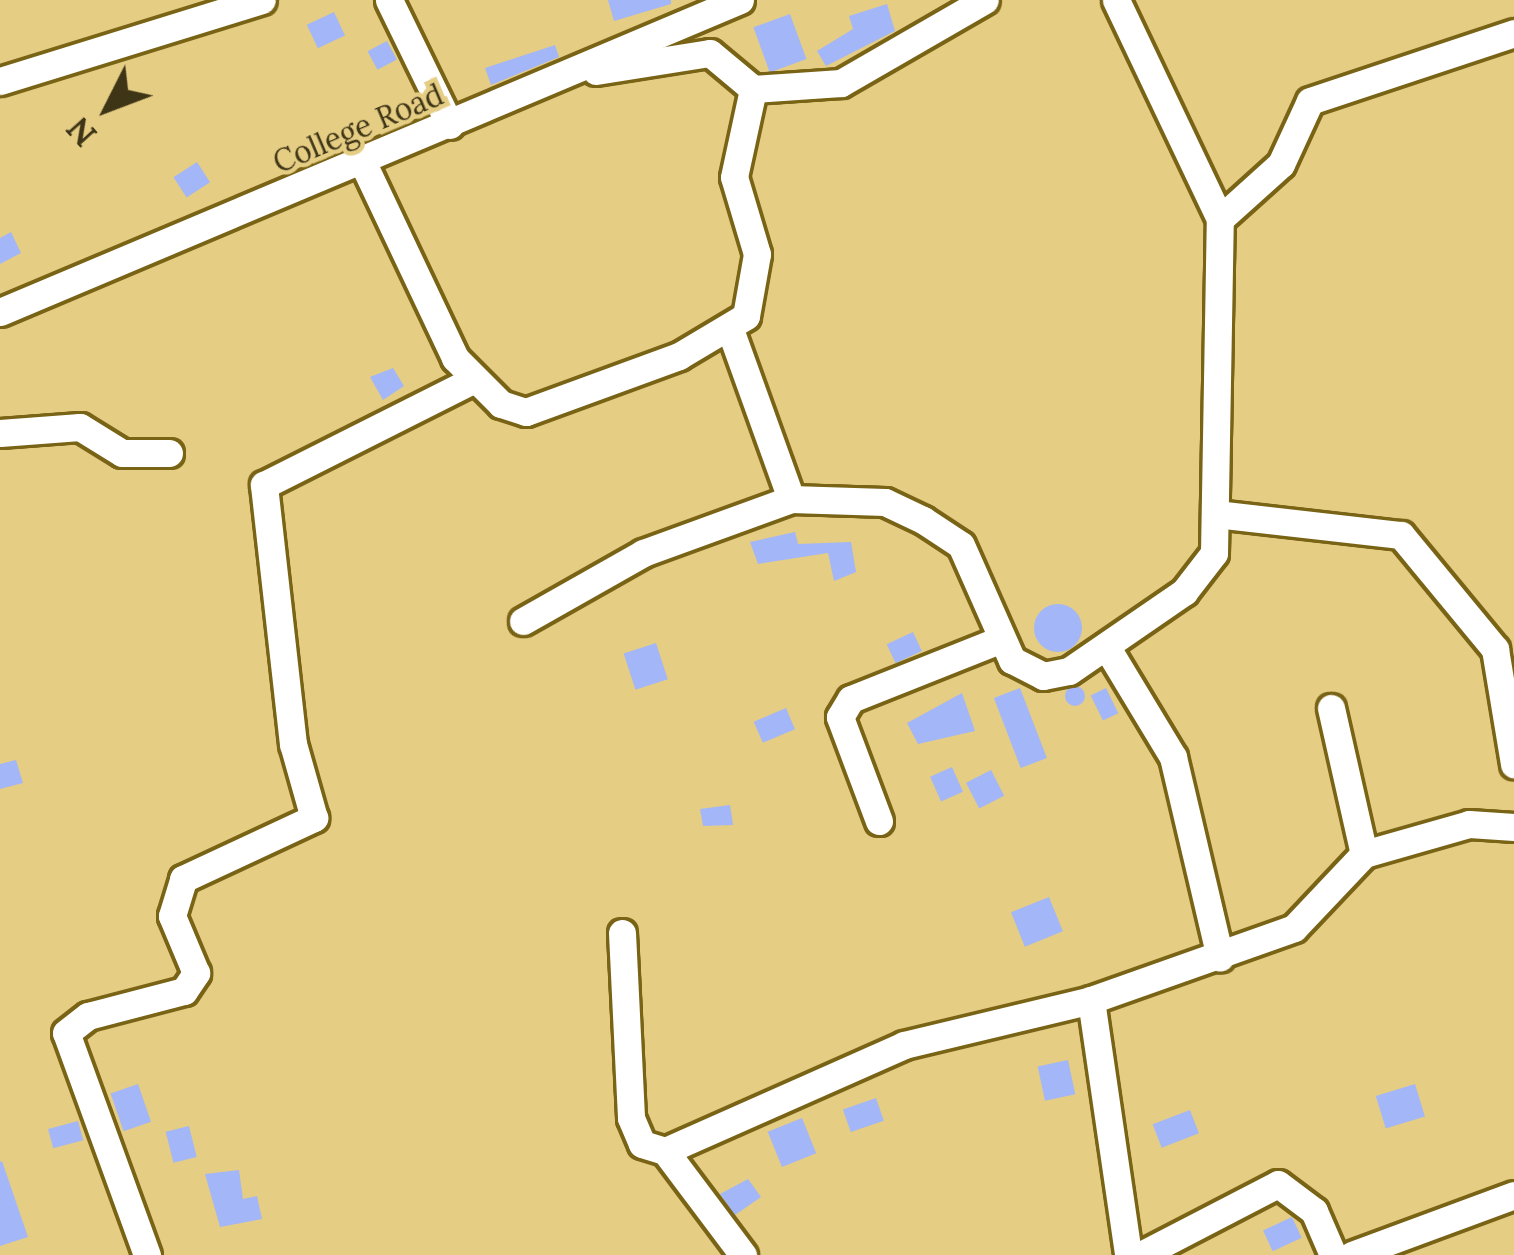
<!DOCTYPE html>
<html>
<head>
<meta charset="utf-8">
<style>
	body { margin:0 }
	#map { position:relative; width:1514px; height:1255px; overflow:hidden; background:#e5cd84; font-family:Lora,serif }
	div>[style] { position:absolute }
	.building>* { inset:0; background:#a3b6f7; transform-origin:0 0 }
	.round { border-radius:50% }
	.roads { filter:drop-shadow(3px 0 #796315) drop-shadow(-3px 0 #796315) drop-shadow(0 3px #796315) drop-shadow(0 -3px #796315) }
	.minor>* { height:27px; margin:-13.5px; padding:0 13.5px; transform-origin:13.5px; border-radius:13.5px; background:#fff }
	span { translate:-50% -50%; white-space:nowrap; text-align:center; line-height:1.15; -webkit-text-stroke:9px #e5cd84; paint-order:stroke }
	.street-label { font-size:30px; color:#3e3416 }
	.north { position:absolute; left:48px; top:48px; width:120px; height:120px; -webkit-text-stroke:9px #e5cd84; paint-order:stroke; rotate:228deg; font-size:33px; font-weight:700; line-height:48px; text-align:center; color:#3e3416 }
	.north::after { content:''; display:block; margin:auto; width:42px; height:54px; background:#3e3416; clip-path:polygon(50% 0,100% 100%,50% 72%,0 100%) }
</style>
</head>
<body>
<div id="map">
	<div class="building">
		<i style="clip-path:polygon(608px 0,671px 0,671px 4px,614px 21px)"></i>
		<i style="clip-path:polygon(887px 4px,895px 31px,826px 66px,817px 51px,853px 29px,849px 16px)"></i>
		<i style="left:334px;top:12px;width:26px;height:30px;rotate:65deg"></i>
		<i style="left:790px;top:14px;width:48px;height:39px;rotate:70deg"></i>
		<i style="left:387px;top:41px;width:21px;height:22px;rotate:62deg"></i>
		<i style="clip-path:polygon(555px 45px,559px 57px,491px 85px,485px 68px)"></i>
		<i style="left:197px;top:162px;width:24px;height:28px;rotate:57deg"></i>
		<i style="clip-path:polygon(11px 232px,21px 253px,0 264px,0 238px)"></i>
		<i style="clip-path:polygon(393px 368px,404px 386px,383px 400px,370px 377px)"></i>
		<i style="clip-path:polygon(795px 532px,798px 544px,851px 542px,856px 572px,834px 581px,828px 553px,758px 564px,750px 542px)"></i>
		<i class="round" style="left:1034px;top:604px;width:48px;height:48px"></i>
		<i style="left:913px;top:632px;width:21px;height:29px;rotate:65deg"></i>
		<i style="left:656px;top:643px;width:38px;height:34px;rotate:72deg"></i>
		<i class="round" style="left:1065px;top:686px;width:20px;height:20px"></i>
		<i style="left:1020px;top:688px;width:75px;height:28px;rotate:69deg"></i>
		<i style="left:1106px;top:688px;width:28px;height:17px;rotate:64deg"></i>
		<i style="clip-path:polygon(962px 693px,975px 731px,918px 744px,907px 723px)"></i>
		<i style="left:786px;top:708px;width:23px;height:35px;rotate:67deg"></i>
		<i style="clip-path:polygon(16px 760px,23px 783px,0 789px,0 764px)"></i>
		<i style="left:952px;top:767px;width:27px;height:24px;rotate:66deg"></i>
		<i style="left:991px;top:770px;width:29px;height:28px;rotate:63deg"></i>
		<i style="clip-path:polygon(730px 805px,733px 825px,703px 826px,700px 809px)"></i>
		<i style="left:1049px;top:897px;width:37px;height:41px;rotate:68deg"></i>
		<i style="left:1068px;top:1060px;width:35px;height:31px;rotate:78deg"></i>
		<i style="left:138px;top:1084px;width:40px;height:29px;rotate:71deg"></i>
		<i style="left:1415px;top:1084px;width:34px;height:41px;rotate:73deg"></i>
		<i style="left:876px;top:1098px;width:24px;height:35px;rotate:71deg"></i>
		<i style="left:1190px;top:1110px;width:25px;height:40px;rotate:69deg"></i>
		<i style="left:802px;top:1118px;width:38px;height:37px;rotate:68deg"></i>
		<i style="left:78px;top:1121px;width:20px;height:31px;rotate:75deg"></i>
		<i style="left:189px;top:1126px;width:32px;height:24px;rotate:76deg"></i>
		<i style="clip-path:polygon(2px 1161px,28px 1237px,0 1246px,0 1162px)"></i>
		<i style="clip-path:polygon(239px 1170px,243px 1199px,257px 1196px,262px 1219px,220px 1227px,205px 1174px)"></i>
		<i style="clip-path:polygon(748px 1179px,761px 1197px,735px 1215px,720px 1194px)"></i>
		<i style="left:1292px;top:1217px;width:23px;height:32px;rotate:65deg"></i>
	</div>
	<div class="roads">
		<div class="minor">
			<i style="left:389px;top:0;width:139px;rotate:64deg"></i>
			<i style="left:1116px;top:0;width:242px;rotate:64.6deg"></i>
			<i style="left:596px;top:71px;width:115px;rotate:-9deg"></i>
			<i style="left:710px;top:53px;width:56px;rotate:39.9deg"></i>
			<i style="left:753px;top:89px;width:88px;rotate:-3.9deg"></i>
			<i style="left:841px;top:83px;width:166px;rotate:-30deg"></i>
			<i style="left:0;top:81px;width:274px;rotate:-17.2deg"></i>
			<i style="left:363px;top:163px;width:216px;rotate:64.7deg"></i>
			<i style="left:455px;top:358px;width:65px;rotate:45deg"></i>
			<i style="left:501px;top:404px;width:26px;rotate:18deg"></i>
			<i style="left:526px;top:412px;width:163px;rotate:-20.1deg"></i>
			<i style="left:679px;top:356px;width:78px;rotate:-30.8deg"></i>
			<i style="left:746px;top:316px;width:63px;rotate:-79.9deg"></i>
			<i style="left:757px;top:254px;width:80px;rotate:-106.6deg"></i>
			<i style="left:734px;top:177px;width:90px;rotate:-77.8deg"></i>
			<i style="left:0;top:312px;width:803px;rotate:-22.86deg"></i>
			<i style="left:731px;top:332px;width:177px;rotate:70.2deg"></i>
			<i style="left:791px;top:499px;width:94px;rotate:1.8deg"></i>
			<i style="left:885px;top:502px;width:42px;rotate:25.3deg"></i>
			<i style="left:923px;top:520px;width:45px;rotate:33.3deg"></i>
			<i style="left:961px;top:545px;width:126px;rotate:66.1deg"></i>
			<i style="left:1012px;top:660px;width:35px;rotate:27deg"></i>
			<i style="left:1043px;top:676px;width:26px;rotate:-11deg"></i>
			<i style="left:1069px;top:671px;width:140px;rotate:-34.5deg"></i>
			<i style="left:1184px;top:592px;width:49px;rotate:-52.4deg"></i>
			<i style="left:1214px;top:553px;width:334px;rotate:-89deg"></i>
			<i style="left:1220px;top:219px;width:82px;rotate:-42deg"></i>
			<i style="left:1281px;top:164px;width:69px;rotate:-65.3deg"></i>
			<i style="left:1310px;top:101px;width:215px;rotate:-18.4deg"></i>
			<i style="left:0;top:433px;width:80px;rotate:-4.3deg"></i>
			<i style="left:80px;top:427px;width:49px;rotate:31.8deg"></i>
			<i style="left:122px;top:453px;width:47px"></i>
			<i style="left:1216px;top:514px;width:186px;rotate:6.5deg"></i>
			<i style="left:1401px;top:535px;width:148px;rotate:50.5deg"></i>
			<i style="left:1495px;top:649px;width:117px;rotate:80.6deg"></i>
			<i style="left:523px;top:621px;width:138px;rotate:-29.5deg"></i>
			<i style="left:643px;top:553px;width:158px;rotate:-20deg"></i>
			<i style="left:1106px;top:646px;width:130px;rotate:58.9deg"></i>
			<i style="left:1173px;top:757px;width:206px;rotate:76.8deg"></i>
			<i style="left:1331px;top:708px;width:150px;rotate:77.3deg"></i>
			<i style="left:879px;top:821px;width:111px;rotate:-110.6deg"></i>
			<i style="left:840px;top:717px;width:21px;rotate:-59deg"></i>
			<i style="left:851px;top:699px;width:159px;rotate:-21.7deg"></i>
			<i style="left:622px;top:933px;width:185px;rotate:87.2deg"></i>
			<i style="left:631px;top:1118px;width:28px;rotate:67deg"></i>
			<i style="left:642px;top:1144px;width:24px;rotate:17deg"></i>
			<i style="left:665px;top:1151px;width:130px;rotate:53.1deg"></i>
			<i style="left:1091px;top:1000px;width:258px;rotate:81.7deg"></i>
			<i style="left:665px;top:1151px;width:261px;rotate:-23.9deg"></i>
			<i style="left:904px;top:1045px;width:192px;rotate:-13.5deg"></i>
			<i style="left:1091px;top:1000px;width:215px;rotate:-19.5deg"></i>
			<i style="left:1294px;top:928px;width:102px;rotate:-46.6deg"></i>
			<i style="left:1364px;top:854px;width:109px;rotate:-15.9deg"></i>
			<i style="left:1469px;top:824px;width:45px;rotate:3.8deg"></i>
			<i style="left:147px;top:1255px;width:236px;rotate:-110deg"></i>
			<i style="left:66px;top:1033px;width:28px;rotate:-38deg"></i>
			<i style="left:88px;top:1016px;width:99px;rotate:-14.6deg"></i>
			<i style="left:184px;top:991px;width:22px;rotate:-56deg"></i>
			<i style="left:196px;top:973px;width:62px;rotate:-112.8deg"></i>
			<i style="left:172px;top:916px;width:39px;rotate:-73deg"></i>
			<i style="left:183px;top:879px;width:145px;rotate:-25deg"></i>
			<i style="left:314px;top:818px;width:77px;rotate:-105.8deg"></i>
			<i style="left:293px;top:744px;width:261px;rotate:-96.4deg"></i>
			<i style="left:264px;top:485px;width:234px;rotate:-26.7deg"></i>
			<i style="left:1141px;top:1255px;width:154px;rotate:-27.4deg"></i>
			<i style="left:1278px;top:1184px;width:45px;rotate:36.9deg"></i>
			<i style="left:1314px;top:1211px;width:48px;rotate:66.6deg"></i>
			<i style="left:1352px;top:1255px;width:173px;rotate:-20.3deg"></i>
		</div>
	</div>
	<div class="street-label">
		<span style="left:358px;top:128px;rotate:-23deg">College Road</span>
	</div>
	<div class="north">N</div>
</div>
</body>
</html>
